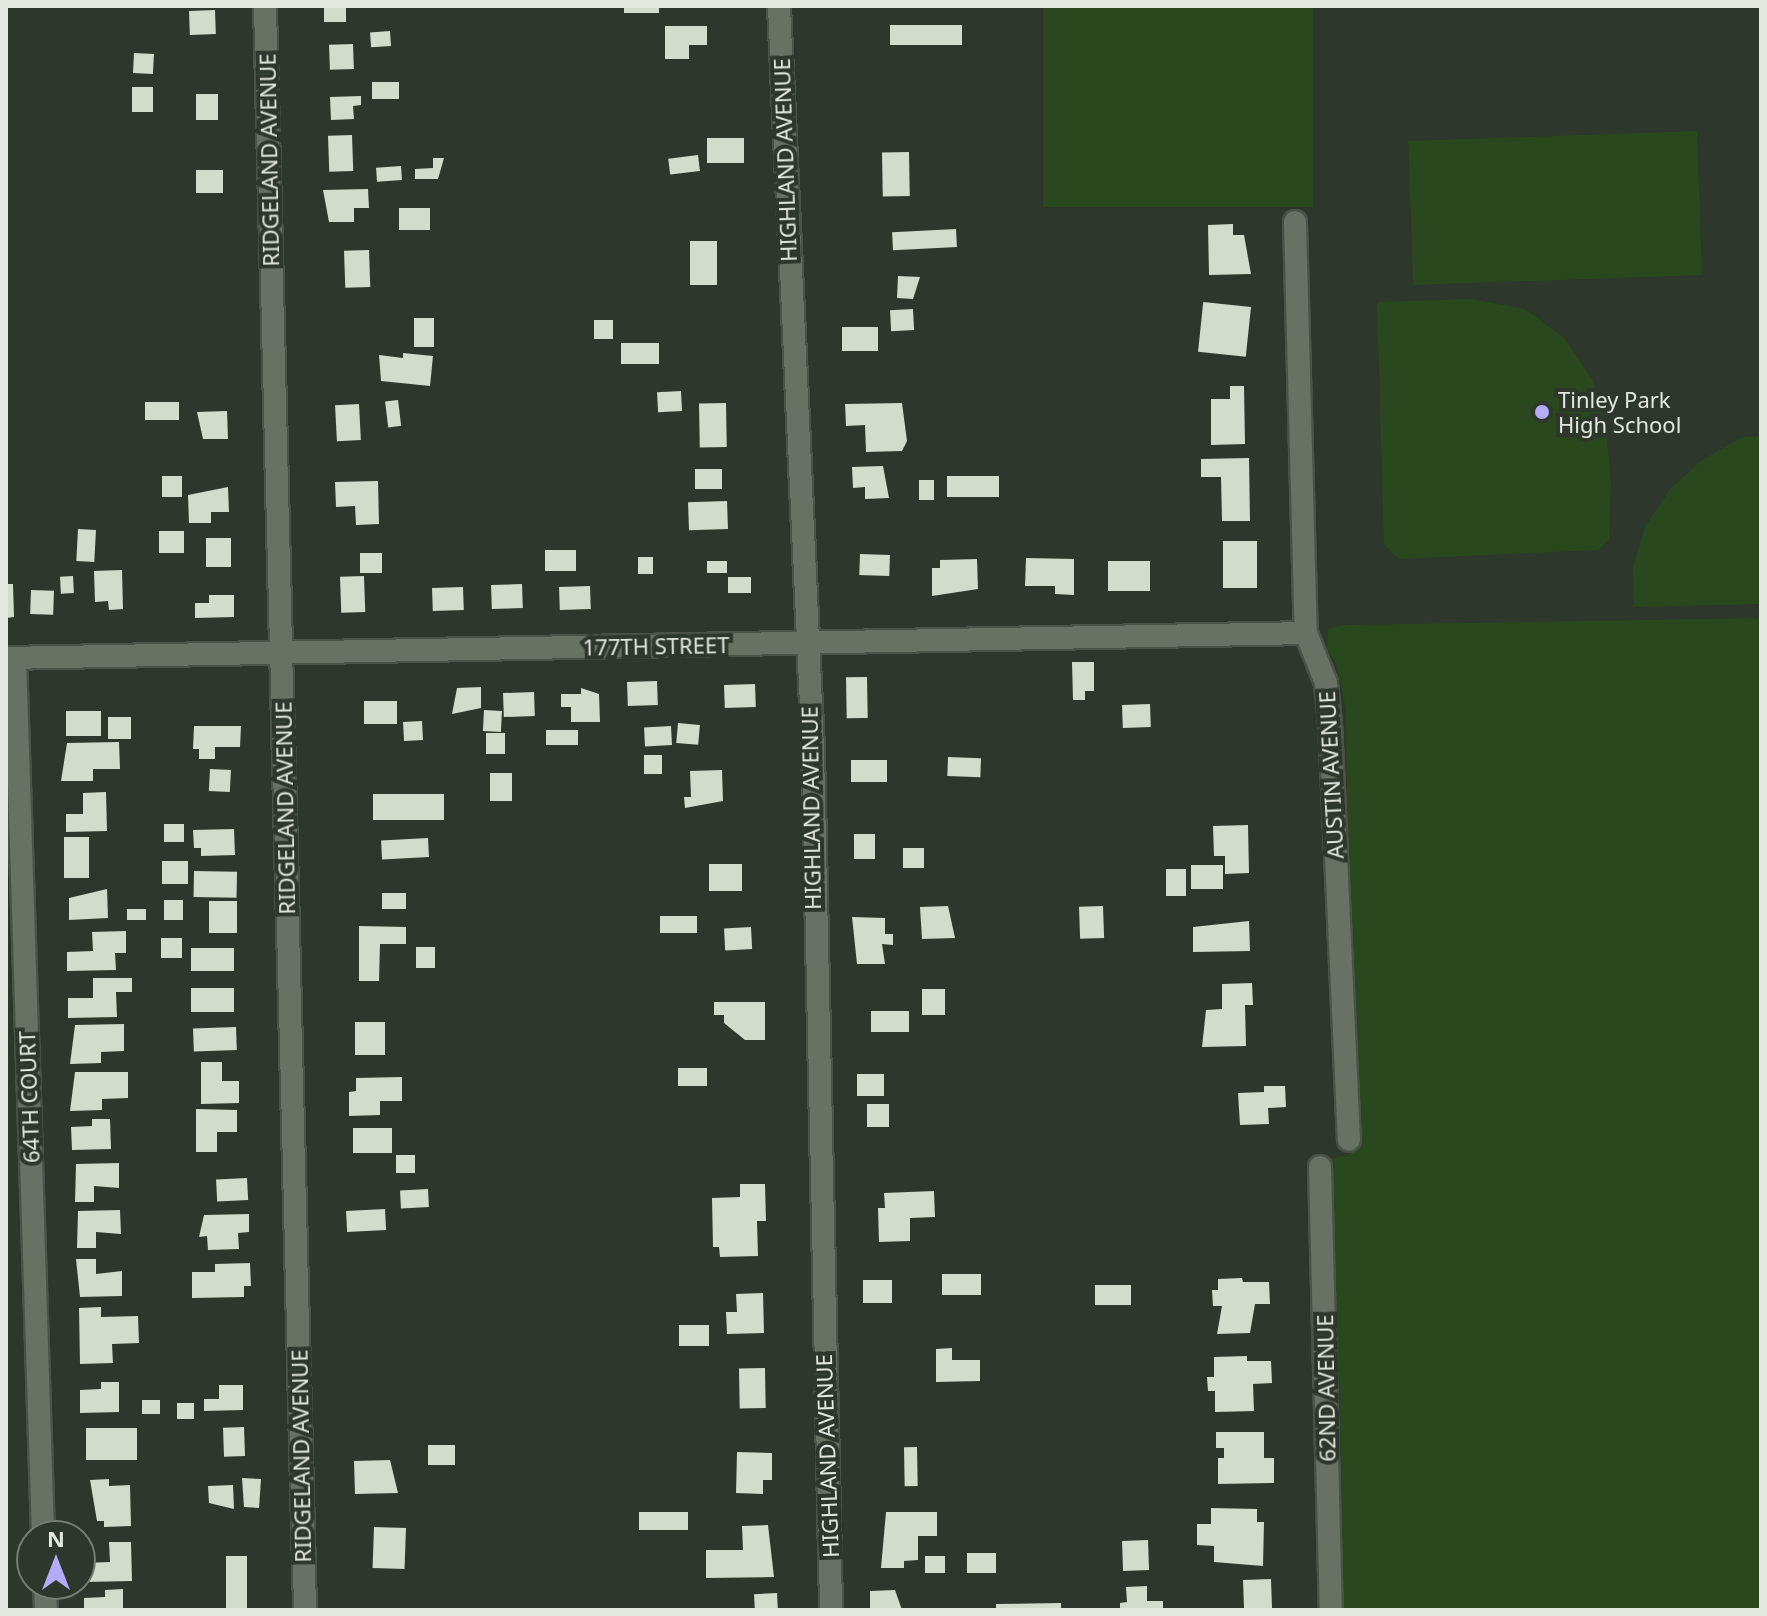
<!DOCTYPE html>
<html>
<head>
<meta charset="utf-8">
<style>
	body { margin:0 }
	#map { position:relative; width:1767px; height:1616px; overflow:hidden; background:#2e372b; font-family:"Noto Sans",sans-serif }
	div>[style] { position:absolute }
	.green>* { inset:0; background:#29481e; transform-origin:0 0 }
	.building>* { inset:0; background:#d1dccd; transform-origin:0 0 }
	.roads { filter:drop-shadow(2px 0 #4b5248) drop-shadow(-2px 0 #4b5248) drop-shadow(0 2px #4b5248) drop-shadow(0 -2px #4b5248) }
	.minor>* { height:22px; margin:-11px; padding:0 11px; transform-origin:11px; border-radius:11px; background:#677164 }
	.dots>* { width:22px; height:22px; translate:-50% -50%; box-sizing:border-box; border:4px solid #2e372b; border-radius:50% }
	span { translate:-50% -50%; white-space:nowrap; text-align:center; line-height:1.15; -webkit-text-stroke:8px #2e372b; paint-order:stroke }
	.street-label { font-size:22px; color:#e2e7e0 }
	.poi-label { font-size:22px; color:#e2e7e0 }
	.left { translate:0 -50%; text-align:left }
	.frame { position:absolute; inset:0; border:8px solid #e2e7e0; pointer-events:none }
	.north { position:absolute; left:16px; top:1520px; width:80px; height:80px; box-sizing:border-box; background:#2e372b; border:2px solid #767d73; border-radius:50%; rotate:0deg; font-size:22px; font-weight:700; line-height:32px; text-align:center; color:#e2e7e0 }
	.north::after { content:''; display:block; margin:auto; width:28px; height:36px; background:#b4acf9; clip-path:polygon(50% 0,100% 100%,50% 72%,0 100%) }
</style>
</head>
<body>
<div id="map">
	<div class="green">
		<i style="left:1043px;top:6px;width:270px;height:201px"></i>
		<i style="left:1697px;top:131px;width:144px;height:289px;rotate:88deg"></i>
		<i style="clip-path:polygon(1471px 299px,1525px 309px,1565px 339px,1593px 381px,1606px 428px,1611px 484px,1609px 540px,1598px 550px,1399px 559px,1384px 544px,1377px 302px)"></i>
		<i style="clip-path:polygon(1761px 436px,1761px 604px,1634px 607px,1633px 567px,1645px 527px,1671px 488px,1702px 460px,1743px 437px)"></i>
		<i style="clip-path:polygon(1761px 618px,1761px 1610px,1341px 1610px,1327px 1160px,1351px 1154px,1346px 710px,1337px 666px,1327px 648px,1328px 629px,1345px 625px)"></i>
	</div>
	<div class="building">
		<i style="left:324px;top:6px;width:22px;height:16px"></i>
		<i style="left:624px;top:6px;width:35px;height:7px"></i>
		<i style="left:215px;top:10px;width:24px;height:26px;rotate:88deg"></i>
		<i style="left:890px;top:25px;width:72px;height:20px"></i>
		<i style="clip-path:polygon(665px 26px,707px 26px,707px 45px,689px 45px,689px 59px,665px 59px)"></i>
		<i style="left:390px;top:31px;width:15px;height:20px;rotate:86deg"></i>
		<i style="left:353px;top:44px;width:25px;height:24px;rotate:88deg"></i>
		<i style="left:134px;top:53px;width:20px;height:20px;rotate:3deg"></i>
		<i style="left:399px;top:82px;width:17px;height:27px;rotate:90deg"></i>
		<i style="left:132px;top:87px;width:21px;height:25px"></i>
		<i style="left:218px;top:94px;width:26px;height:22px;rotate:90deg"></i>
		<i style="clip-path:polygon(361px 96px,361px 105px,353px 106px,354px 119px,331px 120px,330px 97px)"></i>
		<i style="left:352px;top:135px;width:36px;height:24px;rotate:88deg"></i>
		<i style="left:707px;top:138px;width:37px;height:25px"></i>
		<i style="left:909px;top:152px;width:44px;height:27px;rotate:89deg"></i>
		<i style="left:698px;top:155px;width:16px;height:30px;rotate:83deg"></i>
		<i style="clip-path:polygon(433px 158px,444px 158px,438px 179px,415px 179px,415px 169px,433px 168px)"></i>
		<i style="left:401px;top:166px;width:14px;height:25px;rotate:86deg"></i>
		<i style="left:223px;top:170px;width:23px;height:27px;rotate:90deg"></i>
		<i style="clip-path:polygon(368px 189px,369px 208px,354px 208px,354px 222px,329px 222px,323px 190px)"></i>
		<i style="left:399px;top:208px;width:31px;height:22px"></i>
		<i style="clip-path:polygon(1233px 224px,1233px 235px,1244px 235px,1251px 274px,1209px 275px,1208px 225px)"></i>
		<i style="left:956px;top:229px;width:18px;height:64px;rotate:87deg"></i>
		<i style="left:690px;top:241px;width:27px;height:44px"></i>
		<i style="left:369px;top:250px;width:37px;height:25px;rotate:88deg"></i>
		<i style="clip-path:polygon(898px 276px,920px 277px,913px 299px,897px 298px)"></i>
		<i style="left:1251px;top:307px;width:50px;height:48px;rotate:96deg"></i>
		<i style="left:913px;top:309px;width:21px;height:23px;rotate:87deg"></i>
		<i style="left:414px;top:318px;width:20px;height:29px"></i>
		<i style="left:594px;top:320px;width:19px;height:19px"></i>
		<i style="left:878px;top:327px;width:24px;height:36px;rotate:90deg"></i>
		<i style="left:659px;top:343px;width:21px;height:38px;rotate:90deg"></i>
		<i style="clip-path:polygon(403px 353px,433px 356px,430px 386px,381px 381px,379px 355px,403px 358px)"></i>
		<i style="clip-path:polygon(1230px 386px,1244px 386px,1245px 444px,1211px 445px,1211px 399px,1230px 399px)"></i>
		<i style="left:681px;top:391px;width:20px;height:24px;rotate:87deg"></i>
		<i style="left:398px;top:400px;width:26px;height:13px;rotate:83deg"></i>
		<i style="left:179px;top:402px;width:18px;height:34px;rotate:90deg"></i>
		<i style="left:726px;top:403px;width:44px;height:27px;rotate:89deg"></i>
		<i style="clip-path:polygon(902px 403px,907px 441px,902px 451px,866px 452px,865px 425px,846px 426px,845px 404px)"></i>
		<i style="left:359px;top:404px;width:36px;height:24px;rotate:87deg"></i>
		<i style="clip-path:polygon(227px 411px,228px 439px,203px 439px,197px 412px)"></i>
		<i style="clip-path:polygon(1249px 458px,1250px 521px,1222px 521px,1221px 477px,1201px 477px,1201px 459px)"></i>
		<i style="clip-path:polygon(883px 466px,889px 498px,865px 499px,865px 487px,853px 488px,852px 467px)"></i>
		<i style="left:722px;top:469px;width:20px;height:27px;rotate:90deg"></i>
		<i style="left:162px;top:476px;width:20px;height:21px"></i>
		<i style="left:999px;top:476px;width:21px;height:52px;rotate:90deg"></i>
		<i style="left:919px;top:480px;width:15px;height:20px"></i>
		<i style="clip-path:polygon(378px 481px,379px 524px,356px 525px,355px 506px,336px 507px,335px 482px)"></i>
		<i style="clip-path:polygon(228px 487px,229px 512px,211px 512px,211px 523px,189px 523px,188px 495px)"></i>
		<i style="left:727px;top:501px;width:28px;height:39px;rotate:88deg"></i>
		<i style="left:78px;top:529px;width:18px;height:32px;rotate:3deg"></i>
		<i style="left:184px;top:531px;width:22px;height:25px;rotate:90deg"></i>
		<i style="left:206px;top:538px;width:25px;height:29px"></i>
		<i style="left:1223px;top:541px;width:34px;height:47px"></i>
		<i style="left:545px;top:550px;width:31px;height:21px"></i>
		<i style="left:360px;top:553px;width:22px;height:20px"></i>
		<i style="left:860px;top:554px;width:30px;height:21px;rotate:2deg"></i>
		<i style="left:638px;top:557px;width:15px;height:17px"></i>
		<i style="clip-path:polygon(1026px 558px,1074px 559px,1074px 595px,1055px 594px,1055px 586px,1025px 586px)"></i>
		<i style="clip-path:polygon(977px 559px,978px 589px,932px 596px,932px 568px,940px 568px,940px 560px)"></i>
		<i style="left:707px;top:561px;width:20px;height:12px"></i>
		<i style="left:1108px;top:561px;width:42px;height:30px"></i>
		<i style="clip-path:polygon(122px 570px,123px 609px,109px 610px,108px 601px,95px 602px,94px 571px)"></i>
		<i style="left:73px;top:576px;width:17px;height:13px;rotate:87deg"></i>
		<i style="left:364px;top:576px;width:36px;height:24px;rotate:88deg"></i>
		<i style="left:751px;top:577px;width:16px;height:23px;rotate:90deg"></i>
		<i style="clip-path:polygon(6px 584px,13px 584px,14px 617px,6px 618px)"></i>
		<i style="left:522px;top:584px;width:24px;height:31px;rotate:88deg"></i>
		<i style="left:590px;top:586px;width:23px;height:31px;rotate:88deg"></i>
		<i style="left:463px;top:587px;width:23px;height:31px;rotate:88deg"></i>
		<i style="left:31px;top:590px;width:23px;height:24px;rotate:2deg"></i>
		<i style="clip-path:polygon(209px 595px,234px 595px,234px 617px,195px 618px,195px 603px,209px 603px)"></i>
		<i style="clip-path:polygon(1072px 662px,1094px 662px,1094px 691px,1085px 691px,1085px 700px,1073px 700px)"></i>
		<i style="left:867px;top:677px;width:41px;height:21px;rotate:89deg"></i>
		<i style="left:657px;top:681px;width:24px;height:30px;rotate:88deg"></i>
		<i style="left:755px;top:684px;width:23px;height:31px;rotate:88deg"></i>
		<i style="clip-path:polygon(481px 687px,481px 708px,452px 714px,457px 688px)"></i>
		<i style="clip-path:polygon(581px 688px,599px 694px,600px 722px,571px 722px,571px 707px,561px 707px,561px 694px,581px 694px)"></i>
		<i style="left:534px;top:692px;width:24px;height:31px;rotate:88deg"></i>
		<i style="left:364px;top:701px;width:33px;height:23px"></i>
		<i style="left:1150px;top:704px;width:23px;height:28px;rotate:88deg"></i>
		<i style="left:484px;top:710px;width:18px;height:21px;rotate:3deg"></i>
		<i style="left:101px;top:711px;width:25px;height:35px;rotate:90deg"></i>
		<i style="left:108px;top:717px;width:23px;height:22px"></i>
		<i style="left:422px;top:721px;width:19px;height:19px;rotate:87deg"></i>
		<i style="left:678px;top:723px;width:22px;height:20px;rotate:5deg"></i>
		<i style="clip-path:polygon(194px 726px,241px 726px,240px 747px,215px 747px,215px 759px,199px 759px,199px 749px,193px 749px)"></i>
		<i style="left:671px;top:726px;width:19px;height:27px;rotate:87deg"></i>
		<i style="left:578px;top:730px;width:15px;height:32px;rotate:90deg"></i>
		<i style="left:486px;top:733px;width:19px;height:21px"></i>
		<i style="clip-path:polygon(119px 742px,120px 769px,93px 769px,93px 781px,61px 781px,67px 743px)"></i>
		<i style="left:644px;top:755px;width:18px;height:19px"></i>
		<i style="left:948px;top:757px;width:33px;height:19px;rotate:2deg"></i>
		<i style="left:887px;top:760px;width:22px;height:36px;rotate:90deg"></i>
		<i style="left:210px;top:769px;width:21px;height:22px;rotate:3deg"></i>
		<i style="clip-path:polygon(722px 770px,723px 801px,685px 808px,684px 797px,691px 797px,690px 771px)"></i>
		<i style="left:490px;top:773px;width:22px;height:28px"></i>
		<i style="clip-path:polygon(106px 792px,107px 831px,66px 832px,66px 814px,83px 814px,83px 793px)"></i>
		<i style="left:444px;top:794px;width:26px;height:71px;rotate:90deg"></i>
		<i style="left:164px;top:824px;width:20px;height:18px"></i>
		<i style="clip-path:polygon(1248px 825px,1249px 873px,1225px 874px,1225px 856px,1214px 856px,1213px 826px)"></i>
		<i style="clip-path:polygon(234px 829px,235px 855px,201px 856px,201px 848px,194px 848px,193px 830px)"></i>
		<i style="left:854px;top:834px;width:21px;height:25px"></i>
		<i style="left:64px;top:837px;width:25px;height:41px"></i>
		<i style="left:428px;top:838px;width:19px;height:47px;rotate:87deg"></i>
		<i style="left:924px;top:848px;width:20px;height:21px;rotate:90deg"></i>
		<i style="left:162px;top:861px;width:26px;height:23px"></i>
		<i style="left:709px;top:864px;width:33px;height:27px"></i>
		<i style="left:1223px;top:865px;width:24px;height:32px;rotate:90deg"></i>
		<i style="left:1166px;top:869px;width:20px;height:27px"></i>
		<i style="left:194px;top:871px;width:43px;height:26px;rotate:1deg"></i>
		<i style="clip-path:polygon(107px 889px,108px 918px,69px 920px,69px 898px)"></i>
		<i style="left:382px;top:893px;width:24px;height:16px"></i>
		<i style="left:164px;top:900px;width:19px;height:20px"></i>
		<i style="left:237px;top:901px;width:32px;height:28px;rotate:90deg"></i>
		<i style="clip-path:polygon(948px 906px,955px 938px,922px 939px,920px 907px)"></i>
		<i style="left:1103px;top:906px;width:32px;height:24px;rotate:88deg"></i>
		<i style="left:146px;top:909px;width:11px;height:19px;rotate:90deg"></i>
		<i style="left:697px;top:916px;width:17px;height:37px;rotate:90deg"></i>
		<i style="clip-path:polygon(852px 917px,885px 918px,885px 934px,893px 934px,893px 945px,882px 944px,885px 964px,857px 964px)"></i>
		<i style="clip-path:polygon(1249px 921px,1250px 951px,1193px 952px,1193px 927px)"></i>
		<i style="clip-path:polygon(359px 926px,406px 927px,406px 944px,380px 944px,379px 981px,359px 981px)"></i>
		<i style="left:751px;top:927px;width:22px;height:27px;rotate:87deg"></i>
		<i style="clip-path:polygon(126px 931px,126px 953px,115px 953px,116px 970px,67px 971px,67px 952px,93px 951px,92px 932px)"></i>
		<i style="left:161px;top:938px;width:21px;height:20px"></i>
		<i style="left:416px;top:947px;width:19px;height:21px"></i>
		<i style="left:234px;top:948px;width:23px;height:43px;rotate:90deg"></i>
		<i style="clip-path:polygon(93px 978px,132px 978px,132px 992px,116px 992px,117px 1017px,68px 1018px,68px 998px,93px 998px)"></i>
		<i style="clip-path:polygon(1252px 983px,1253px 1005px,1245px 1005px,1246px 1046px,1202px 1047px,1206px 1010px,1222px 1009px,1222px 984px)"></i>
		<i style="left:191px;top:988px;width:43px;height:24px"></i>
		<i style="left:922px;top:989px;width:23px;height:26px"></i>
		<i style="clip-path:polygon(714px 1002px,765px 1002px,765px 1040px,745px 1040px,724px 1023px,724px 1015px,714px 1015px)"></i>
		<i style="left:909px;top:1011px;width:21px;height:38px;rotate:90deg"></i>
		<i style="left:385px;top:1022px;width:33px;height:30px;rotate:90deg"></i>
		<i style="clip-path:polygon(124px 1024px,124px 1051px,101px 1052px,101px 1063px,70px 1064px,75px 1025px)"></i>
		<i style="left:236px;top:1027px;width:23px;height:43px;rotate:88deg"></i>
		<i style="clip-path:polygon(201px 1062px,222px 1062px,222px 1081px,239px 1081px,239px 1103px,201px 1104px)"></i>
		<i style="left:707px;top:1068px;width:18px;height:29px;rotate:90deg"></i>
		<i style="clip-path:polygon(75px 1072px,128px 1072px,128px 1098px,102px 1099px,102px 1110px,70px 1111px)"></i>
		<i style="left:857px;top:1074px;width:27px;height:22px"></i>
		<i style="clip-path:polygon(402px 1077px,402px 1101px,380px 1101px,380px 1115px,349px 1116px,349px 1092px,356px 1091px,356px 1078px)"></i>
		<i style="clip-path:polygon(1264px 1086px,1285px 1086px,1286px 1107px,1268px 1108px,1269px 1124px,1240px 1125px,1238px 1093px,1264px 1092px)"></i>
		<i style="left:867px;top:1104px;width:22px;height:23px"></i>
		<i style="clip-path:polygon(196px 1109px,237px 1110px,237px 1132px,217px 1132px,217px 1152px,196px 1152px)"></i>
		<i style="clip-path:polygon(92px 1119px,110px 1119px,111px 1149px,72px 1150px,71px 1127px,92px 1126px)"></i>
		<i style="left:353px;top:1128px;width:39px;height:25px"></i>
		<i style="left:415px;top:1155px;width:18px;height:19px;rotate:90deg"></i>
		<i style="clip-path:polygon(119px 1163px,119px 1188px,94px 1186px,94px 1202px,75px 1202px,76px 1164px)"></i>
		<i style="left:247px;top:1178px;width:22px;height:31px;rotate:87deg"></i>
		<i style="clip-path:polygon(740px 1184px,765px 1184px,766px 1221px,757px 1221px,758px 1256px,720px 1257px,719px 1247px,713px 1247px,712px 1198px,740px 1197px)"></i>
		<i style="left:428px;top:1189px;width:18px;height:28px;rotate:87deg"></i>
		<i style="clip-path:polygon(934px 1191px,935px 1217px,910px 1218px,910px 1241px,879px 1242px,878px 1208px,885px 1208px,884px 1193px)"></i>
		<i style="left:385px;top:1209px;width:21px;height:39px;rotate:87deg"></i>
		<i style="clip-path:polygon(120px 1210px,121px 1234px,96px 1232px,96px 1248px,77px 1248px,78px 1211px)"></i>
		<i style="clip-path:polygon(249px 1214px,249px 1232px,238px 1233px,239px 1249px,208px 1250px,207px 1236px,199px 1237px,204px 1215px)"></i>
		<i style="clip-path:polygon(76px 1259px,96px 1259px,96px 1274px,122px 1271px,122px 1296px,80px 1297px)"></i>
		<i style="clip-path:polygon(250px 1263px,251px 1286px,244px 1286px,244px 1297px,192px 1298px,192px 1272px,215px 1272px,215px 1264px)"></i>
		<i style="left:942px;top:1274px;width:39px;height:21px"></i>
		<i style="clip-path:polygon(1242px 1278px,1243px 1282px,1269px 1282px,1270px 1304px,1255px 1304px,1250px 1333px,1217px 1334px,1222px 1306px,1213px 1306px,1212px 1290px,1218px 1290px,1218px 1279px)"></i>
		<i style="left:892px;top:1280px;width:23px;height:29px;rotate:90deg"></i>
		<i style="left:1131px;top:1285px;width:20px;height:36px;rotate:90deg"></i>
		<i style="clip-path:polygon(763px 1293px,764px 1333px,727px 1334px,726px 1312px,737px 1312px,736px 1294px)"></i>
		<i style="clip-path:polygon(101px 1307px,101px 1317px,138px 1316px,139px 1343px,112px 1344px,113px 1363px,80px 1364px,79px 1308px)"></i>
		<i style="left:679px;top:1325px;width:30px;height:21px"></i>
		<i style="clip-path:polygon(952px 1348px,952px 1360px,980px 1360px,980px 1381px,936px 1382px,936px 1349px)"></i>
		<i style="clip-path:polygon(1247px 1356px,1247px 1361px,1271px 1361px,1272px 1383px,1253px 1384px,1254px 1411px,1215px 1412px,1215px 1391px,1208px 1391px,1207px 1377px,1214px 1377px,1214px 1357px)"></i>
		<i style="left:765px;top:1368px;width:40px;height:26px;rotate:89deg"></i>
		<i style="clip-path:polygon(101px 1382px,119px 1382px,119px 1412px,80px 1413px,80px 1390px,101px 1389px)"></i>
		<i style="clip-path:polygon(219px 1385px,243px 1385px,243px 1410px,204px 1411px,204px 1399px,219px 1399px)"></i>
		<i style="left:142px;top:1400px;width:18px;height:14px"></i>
		<i style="left:177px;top:1403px;width:17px;height:16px"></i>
		<i style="left:244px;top:1427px;width:29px;height:21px;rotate:88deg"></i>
		<i style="left:137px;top:1428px;width:32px;height:51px;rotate:90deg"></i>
		<i style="clip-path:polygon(1216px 1432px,1264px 1432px,1264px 1458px,1274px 1458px,1274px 1483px,1218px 1484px,1218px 1458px,1224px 1458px,1224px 1448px,1216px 1448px)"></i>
		<i style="left:428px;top:1445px;width:27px;height:20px"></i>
		<i style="left:917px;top:1447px;width:39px;height:13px;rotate:89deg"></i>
		<i style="clip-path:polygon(737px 1452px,772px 1453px,772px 1480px,763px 1480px,763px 1494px,736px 1493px)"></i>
		<i style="clip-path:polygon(390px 1460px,398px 1493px,355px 1494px,354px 1461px)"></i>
		<i style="clip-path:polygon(242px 1478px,261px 1479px,259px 1508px,244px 1507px)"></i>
		<i style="clip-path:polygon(109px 1479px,109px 1486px,130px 1485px,131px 1526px,104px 1527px,104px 1521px,97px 1521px,90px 1480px)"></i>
		<i style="clip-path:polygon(233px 1485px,234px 1509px,209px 1503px,208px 1486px)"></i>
		<i style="clip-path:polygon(1211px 1508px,1257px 1509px,1257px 1522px,1264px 1522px,1263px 1566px,1214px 1562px,1214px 1546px,1197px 1545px,1197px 1524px,1211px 1524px)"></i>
		<i style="left:688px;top:1512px;width:18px;height:49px;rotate:90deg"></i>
		<i style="clip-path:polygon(886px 1512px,937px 1512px,937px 1536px,918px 1536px,918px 1560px,904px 1561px,904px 1568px,881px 1568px)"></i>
		<i style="clip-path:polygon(768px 1525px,774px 1577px,706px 1578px,706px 1550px,743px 1550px,742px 1526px)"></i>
		<i style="left:374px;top:1527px;width:32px;height:41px;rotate:2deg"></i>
		<i style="left:1148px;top:1540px;width:30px;height:26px;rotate:88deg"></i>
		<i style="clip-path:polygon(109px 1542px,131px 1542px,132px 1581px,84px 1582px,83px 1563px,110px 1562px)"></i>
		<i style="left:967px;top:1553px;width:29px;height:20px"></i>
		<i style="left:226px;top:1556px;width:21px;height:54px"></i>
		<i style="left:945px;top:1556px;width:17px;height:20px;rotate:90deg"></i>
		<i style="left:1271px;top:1579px;width:31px;height:28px;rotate:88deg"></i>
		<i style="clip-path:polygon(1147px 1586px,1147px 1601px,1163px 1601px,1163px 1610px,1120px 1610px,1120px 1603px,1127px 1602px,1126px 1587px)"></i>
		<i style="clip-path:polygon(123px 1589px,123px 1610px,84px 1610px,84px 1598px,105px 1597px,105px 1590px)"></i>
		<i style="clip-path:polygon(895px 1590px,902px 1610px,870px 1610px,870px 1591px)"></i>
		<i style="left:777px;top:1593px;width:17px;height:23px;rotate:87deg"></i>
		<i style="clip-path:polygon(1061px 1603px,1061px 1610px,996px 1610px,996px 1604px)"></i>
	</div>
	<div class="roads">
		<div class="minor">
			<i style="left:265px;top:6px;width:1604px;rotate:88.57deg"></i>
			<i style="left:779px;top:6px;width:743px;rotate:87.38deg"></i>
			<i style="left:813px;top:748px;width:862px;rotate:88.8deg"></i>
			<i style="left:1295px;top:222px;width:411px;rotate:88.5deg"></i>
			<i style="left:1306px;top:633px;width:54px;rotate:68.2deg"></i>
			<i style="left:1326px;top:683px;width:40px;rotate:84.3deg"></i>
			<i style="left:1330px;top:723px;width:417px;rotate:87.4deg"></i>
			<i style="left:6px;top:658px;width:1300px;rotate:-1.1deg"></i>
			<i style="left:15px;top:658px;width:878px;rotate:88.17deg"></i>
			<i style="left:1320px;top:1167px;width:443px;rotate:88.6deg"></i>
			<i style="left:45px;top:1584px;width:26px;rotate:88deg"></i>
		</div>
	</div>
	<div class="dots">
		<i style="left:1542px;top:412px;background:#b4acf9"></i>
	</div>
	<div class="street-label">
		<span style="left:269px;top:160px;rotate:-91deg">RIDGELAND AVENUE</span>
		<span style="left:785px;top:160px;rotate:-92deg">HIGHLAND AVENUE</span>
		<span style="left:656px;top:646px;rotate:-1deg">177TH STREET</span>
		<span style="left:1331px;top:775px;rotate:-93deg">AUSTIN AVENUE</span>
		<span style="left:285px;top:808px;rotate:-91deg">RIDGELAND AVENUE</span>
		<span style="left:811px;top:808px;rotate:-91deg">HIGHLAND AVENUE</span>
		<span style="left:29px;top:1097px;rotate:-92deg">64TH COURT</span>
		<span style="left:1326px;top:1388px;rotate:-91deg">62ND AVENUE</span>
		<span style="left:301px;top:1456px;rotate:-91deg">RIDGELAND AVENUE</span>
		<span style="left:827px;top:1456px;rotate:-92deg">HIGHLAND AVENUE</span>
	</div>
	<div class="poi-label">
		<span class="left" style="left:1558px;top:412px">Tinley Park<br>High School</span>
	</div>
	<div class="frame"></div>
	<div class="north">N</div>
</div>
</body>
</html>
